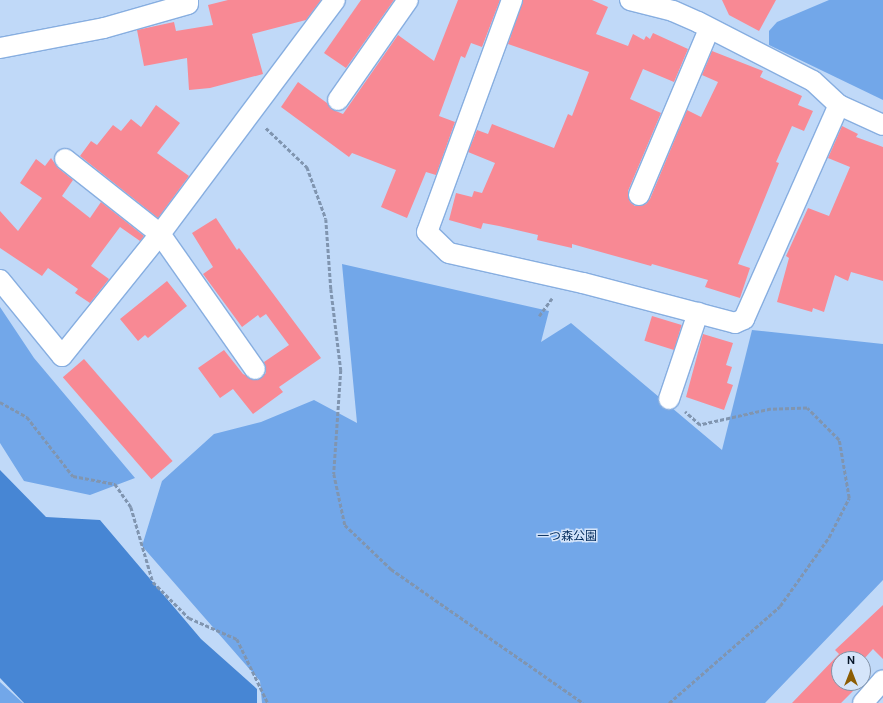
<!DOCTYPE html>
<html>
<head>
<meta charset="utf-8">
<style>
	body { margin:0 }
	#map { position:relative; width:883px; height:703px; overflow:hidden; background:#c0d9f8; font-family:"DM Sans","Noto Sans JP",sans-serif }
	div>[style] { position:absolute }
	.green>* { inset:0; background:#72a7e9 }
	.water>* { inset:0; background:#4786d4 }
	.building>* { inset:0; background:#f88994; transform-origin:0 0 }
	.path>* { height:2.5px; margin-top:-1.25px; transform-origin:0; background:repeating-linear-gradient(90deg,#8095b0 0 4px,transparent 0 6px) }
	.roads { filter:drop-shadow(1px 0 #87aee0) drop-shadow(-1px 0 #87aee0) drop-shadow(0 1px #87aee0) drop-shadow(0 -1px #87aee0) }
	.street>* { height:20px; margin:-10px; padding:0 10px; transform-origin:10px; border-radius:10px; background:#fff }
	span { translate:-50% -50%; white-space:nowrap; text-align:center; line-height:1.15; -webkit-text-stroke:3px #d5e5fa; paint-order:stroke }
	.park-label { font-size:12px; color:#002a5b }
	.north { position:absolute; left:831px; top:651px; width:40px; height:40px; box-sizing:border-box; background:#d5e5fa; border:1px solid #8392a6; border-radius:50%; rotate:0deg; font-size:11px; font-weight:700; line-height:16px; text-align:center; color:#071628 }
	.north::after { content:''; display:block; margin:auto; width:14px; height:18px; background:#8c5d04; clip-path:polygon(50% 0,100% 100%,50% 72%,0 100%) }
</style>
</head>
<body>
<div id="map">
	<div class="green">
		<i style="clip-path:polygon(829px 0,883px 0,883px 100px,769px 45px,769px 31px,777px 22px)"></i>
		<i style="clip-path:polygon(342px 264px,549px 311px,541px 342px,571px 323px,722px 450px,752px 330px,883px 344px,883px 580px,765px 703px,262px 703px,260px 681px,142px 546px,162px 481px,214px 434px,261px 422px,314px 400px,357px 423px)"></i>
		<i style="clip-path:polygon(0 307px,34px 358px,135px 478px,90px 495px,24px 481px,0 443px)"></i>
		<i style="clip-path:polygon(0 682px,23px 703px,0 703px)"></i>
	</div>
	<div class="water">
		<i style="clip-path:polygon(0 470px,46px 517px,100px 520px,201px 639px,257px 689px,257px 703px,24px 703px,0 678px)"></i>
	</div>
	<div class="building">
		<i style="clip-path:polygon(228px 0,321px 0,306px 20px,252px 34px,263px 74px,210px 88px,189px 90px,187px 58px,144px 66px,137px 30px,174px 22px,176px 31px,213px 25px,208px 5px)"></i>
		<i style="clip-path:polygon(361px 0,394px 0,346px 68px,324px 53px)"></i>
		<i style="clip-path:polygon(458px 0,500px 0,482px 47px,471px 43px,465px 58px,461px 56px,439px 116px,455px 122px,436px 175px,426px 172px,407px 218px,381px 207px,396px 170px,352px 153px,349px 157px,281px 107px,298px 82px,327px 103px,331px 109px,343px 114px,398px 35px,434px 61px)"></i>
		<i style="clip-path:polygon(523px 0,592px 0,608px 7px,596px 34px,628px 46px,633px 34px,644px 40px,646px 36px,650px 39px,653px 33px,688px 49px,674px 82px,643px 69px,630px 99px,661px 113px,628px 191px,630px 202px,635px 206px,646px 204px,650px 199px,687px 110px,701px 117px,718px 82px,702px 75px,712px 51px,763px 71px,760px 77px,802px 96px,798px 105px,813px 111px,804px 131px,792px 126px,776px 162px,779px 163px,738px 264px,750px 268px,740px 298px,705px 287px,708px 280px,652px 264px,651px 266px,572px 244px,572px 248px,537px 240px,538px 235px,499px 226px,483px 223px,481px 229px,449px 220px,456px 193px,472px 197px,474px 191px,482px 193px,495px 163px,468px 152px,477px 130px,488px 134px,492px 124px,554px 148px,568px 114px,572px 116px,589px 72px,508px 44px)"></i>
		<i style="clip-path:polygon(722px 0,776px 0,759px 31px,729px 15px)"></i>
		<i style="clip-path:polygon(156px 105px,180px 123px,157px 153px,189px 176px,158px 218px,80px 156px,91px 141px,97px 145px,113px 125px,121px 131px,131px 119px,141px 127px)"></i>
		<i style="clip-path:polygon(842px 126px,858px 134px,856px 137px,883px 147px,883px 281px,851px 272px,848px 281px,835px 275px,824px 312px,813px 308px,812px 312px,777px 302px,789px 258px,786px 256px,808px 208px,829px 216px,850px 167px,828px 158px)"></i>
		<i style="clip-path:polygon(51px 158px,58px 168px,73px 180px,62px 196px,90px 218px,101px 202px,144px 236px,140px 241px,120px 227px,91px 266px,109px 279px,90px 303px,75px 293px,78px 289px,48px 268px,42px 276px,0 248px,0 211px,18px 231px,42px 198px,20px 183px,36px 159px,45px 166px)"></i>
		<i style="clip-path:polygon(216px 218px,237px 250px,239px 248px,321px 358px,279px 387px,283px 392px,253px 414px,233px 389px,220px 398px,198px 368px,224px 350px,243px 374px,256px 380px,266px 373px,264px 362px,289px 345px,266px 314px,260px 318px,258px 315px,242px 327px,203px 274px,213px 267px,192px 233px)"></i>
		<i style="clip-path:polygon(167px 281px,187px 306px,148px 338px,145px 335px,138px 341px,120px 319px)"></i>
		<i style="left:652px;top:316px;width:31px;height:26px;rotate:17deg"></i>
		<i style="clip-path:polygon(703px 334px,733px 343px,726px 365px,732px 367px,727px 383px,733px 385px,724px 410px,686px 397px)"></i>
		<i style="left:84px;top:359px;width:135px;height:28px;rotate:49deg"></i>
		<i style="clip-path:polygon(883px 605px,883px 659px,873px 649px,863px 660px,839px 659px,839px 683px,844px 683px,853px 691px,841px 703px,792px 703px,839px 654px,835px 650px)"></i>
	</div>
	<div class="path">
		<i style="left:266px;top:128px;width:57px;rotate:43.6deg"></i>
		<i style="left:307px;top:167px;width:55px;rotate:69.9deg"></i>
		<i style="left:326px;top:219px;width:70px;rotate:85.9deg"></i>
		<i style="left:331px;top:289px;width:82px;rotate:83deg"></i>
		<i style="left:341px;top:370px;width:104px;rotate:93.9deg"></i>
		<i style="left:334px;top:474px;width:52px;rotate:77.8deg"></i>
		<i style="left:345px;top:525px;width:64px;rotate:43.7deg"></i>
		<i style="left:391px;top:569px;width:234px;rotate:34.9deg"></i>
		<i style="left:539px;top:316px;width:22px;rotate:-54deg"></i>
		<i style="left:0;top:402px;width:31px;rotate:29deg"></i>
		<i style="left:27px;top:417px;width:75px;rotate:52.1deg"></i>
		<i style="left:73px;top:476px;width:43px;rotate:10.8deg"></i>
		<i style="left:115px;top:484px;width:28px;rotate:55deg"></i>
		<i style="left:131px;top:507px;width:78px;rotate:73.7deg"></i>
		<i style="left:153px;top:582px;width:51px;rotate:45deg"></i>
		<i style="left:189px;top:618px;width:52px;rotate:23.6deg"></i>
		<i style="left:237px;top:639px;width:71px;rotate:64.2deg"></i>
		<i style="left:669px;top:703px;width:147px;rotate:-41.1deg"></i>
		<i style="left:780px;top:606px;width:85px;rotate:-54.6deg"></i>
		<i style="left:829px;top:537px;width:44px;rotate:-62.9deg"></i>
		<i style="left:849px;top:498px;width:59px;rotate:-99.8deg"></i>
		<i style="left:839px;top:440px;width:45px;rotate:-135deg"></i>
		<i style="left:807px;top:408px;width:36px;rotate:178deg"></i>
		<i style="left:771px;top:409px;width:73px;rotate:167.3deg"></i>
		<i style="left:700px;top:425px;width:20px;rotate:-139deg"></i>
	</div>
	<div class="roads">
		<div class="street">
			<i style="left:512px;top:0;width:247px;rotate:110.1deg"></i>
			<i style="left:427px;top:232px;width:30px;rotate:44deg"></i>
			<i style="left:449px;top:253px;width:137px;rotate:12.6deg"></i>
			<i style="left:583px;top:283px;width:157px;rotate:14.7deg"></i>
			<i style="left:735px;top:323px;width:10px;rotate:-24deg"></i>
			<i style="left:744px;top:319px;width:234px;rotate:-66.1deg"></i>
			<i style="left:630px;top:0;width:44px;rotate:14.3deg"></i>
			<i style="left:673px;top:11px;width:27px;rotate:24deg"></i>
			<i style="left:698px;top:22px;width:129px;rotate:27.2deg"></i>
			<i style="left:813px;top:81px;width:35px;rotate:43deg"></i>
			<i style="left:839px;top:105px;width:48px;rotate:24.4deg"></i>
			<i style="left:0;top:48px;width:106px;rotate:-10.9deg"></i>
			<i style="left:104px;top:28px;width:87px;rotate:-15.9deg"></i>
			<i style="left:188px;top:4px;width:4px;rotate:-90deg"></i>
			<i style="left:338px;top:100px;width:122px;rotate:-55deg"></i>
			<i style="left:65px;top:159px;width:121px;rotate:38.3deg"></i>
			<i style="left:160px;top:234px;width:165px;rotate:54.9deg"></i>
			<i style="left:639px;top:195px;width:180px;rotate:-67.1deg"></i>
			<i style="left:0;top:280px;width:98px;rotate:50.8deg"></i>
			<i style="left:62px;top:356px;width:156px;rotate:-51.2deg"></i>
			<i style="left:160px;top:234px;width:292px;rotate:-53.2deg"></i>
			<i style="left:669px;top:399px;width:91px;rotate:-71.4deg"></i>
			<i style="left:863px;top:703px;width:30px;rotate:-49deg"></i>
		</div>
	</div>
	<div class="park-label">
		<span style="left:567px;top:537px">一つ森公園</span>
	</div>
	<div class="north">N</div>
</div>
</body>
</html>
